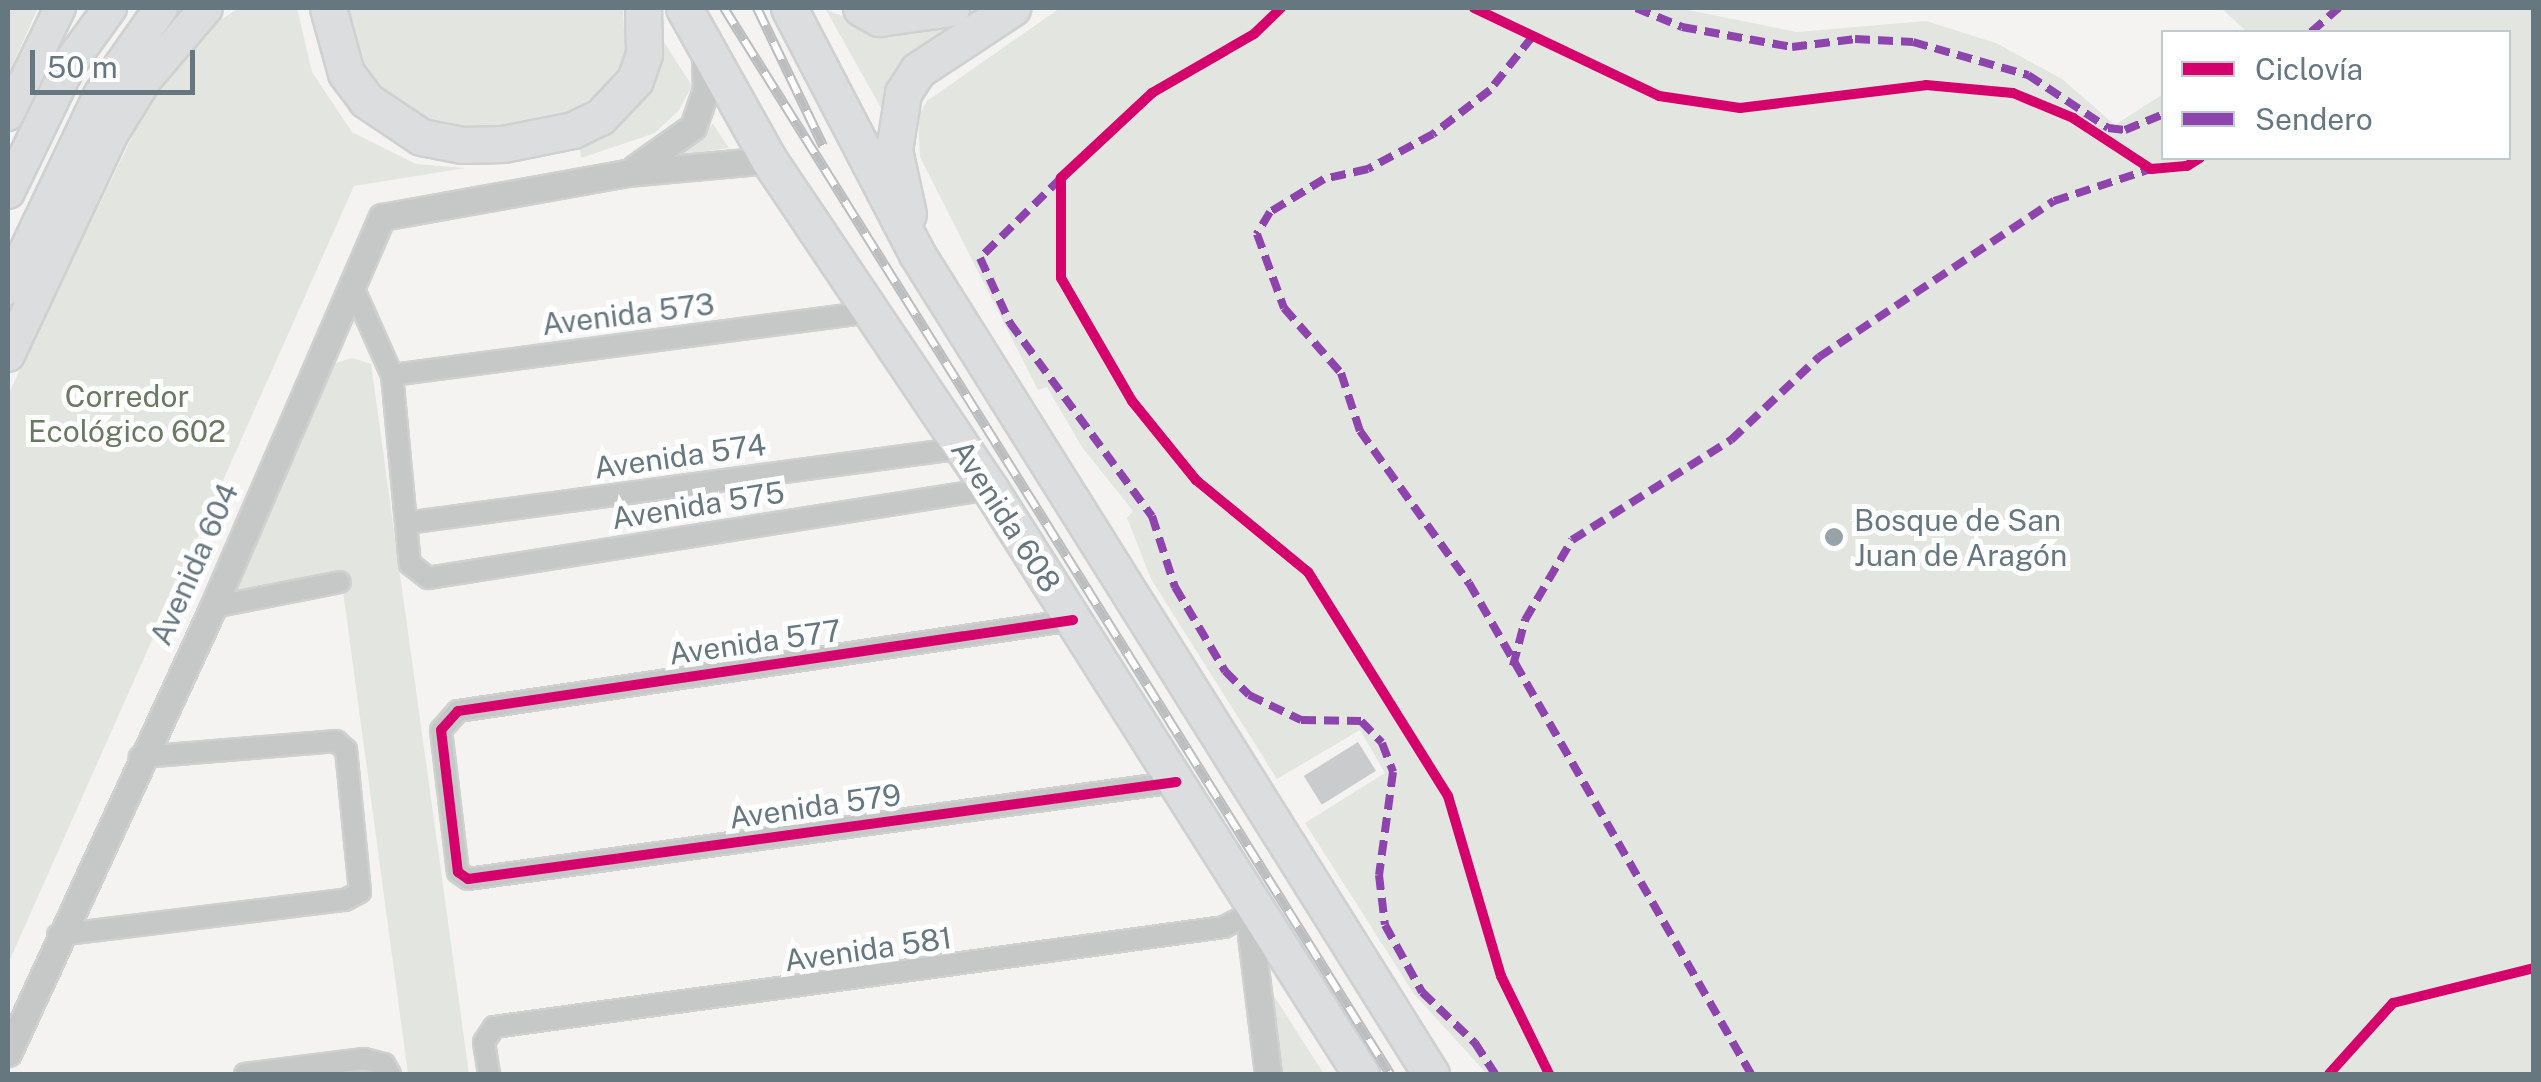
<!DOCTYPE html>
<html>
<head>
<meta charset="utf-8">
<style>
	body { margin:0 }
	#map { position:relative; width:2541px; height:1082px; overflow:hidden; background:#f4f3f2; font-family:"Public Sans",sans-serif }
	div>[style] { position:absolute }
	.green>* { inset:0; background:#e3e5e0 }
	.building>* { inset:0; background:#cacbcc; transform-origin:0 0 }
	.roads { filter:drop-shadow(2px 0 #cfd0d0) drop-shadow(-2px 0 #cfd0d0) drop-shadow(0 2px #cfd0d0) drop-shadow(0 -2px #cfd0d0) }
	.minor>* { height:20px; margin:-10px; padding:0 10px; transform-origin:10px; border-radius:10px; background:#c6c8c8 }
	.tertiary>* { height:25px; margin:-12.5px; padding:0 12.5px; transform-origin:12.5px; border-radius:12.5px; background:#c6c8c8 }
	.secondary>* { height:30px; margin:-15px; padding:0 15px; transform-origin:15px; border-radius:15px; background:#dcddde }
	.primary>* { height:32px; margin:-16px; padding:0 16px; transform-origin:16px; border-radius:16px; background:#dcddde }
	.trunk>* { height:35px; margin:-17.5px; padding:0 17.5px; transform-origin:17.5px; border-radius:17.5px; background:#dcddde }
	.rail>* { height:10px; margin-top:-5px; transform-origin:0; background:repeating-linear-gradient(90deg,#fff 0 19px,#bcbdbe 0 38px); box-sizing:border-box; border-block:2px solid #bcbdbe }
	.quiet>* { height:8px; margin-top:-4px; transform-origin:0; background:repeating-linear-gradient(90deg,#8e44ad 0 15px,transparent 0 23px) }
	.cycleway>* { height:10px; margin:-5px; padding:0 5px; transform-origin:5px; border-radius:5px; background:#d6006c }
	.dots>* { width:28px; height:28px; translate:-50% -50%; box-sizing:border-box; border:5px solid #fff; border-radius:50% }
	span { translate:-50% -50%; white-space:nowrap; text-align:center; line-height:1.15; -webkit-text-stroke:10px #fff; paint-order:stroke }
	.street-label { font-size:30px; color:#667780 }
	.park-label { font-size:30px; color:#6a7864 }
	.poi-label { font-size:30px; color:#667780 }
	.left { translate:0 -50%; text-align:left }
	.frame { position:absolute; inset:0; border:10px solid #667780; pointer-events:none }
	.legend { position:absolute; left:2161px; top:30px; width:350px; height:130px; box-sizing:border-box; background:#fff; border:2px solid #c2c9cc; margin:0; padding:12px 18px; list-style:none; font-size:30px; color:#667780 }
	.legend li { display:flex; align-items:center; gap:20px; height:50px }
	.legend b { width:50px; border:2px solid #c2c9cc }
	.scale { position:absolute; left:30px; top:50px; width:165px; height:45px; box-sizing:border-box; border:5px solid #667780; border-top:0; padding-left:12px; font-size:30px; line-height:35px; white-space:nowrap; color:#667780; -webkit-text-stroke:8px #fff; paint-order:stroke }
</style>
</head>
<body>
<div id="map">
	<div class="green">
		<i style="clip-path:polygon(8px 8px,38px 8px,8px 75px)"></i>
		<i style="clip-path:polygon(240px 8px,297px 8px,312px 72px,352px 132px,416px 164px,466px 168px,354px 186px,8px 964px,8px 395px,153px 93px,216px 22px)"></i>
		<i style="clip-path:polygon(345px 8px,623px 8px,625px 58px,614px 83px,559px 119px,508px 129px,437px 127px,386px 98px,369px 78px,355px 55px)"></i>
		<i style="clip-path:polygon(1060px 8px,1678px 8px,1797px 32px,1926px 21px,1996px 43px,2062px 79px,2115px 125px,2163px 94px,2164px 158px,2508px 158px,2508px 32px,2247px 32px,2221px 8px,2533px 8px,2533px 1074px,1487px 1074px,1414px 994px,1305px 823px,1385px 773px,1360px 730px,1277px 779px,1151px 579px,1127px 518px,1133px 511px,1082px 447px,1047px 387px,1038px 390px,920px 157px,918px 117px,927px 101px)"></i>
		<i style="clip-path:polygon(826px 10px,891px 34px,964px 19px,885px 115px)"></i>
		<i style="clip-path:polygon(664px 42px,692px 86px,679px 110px,655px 133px,581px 158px,580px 145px,657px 69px)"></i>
		<i style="clip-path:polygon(713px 124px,729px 148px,679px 155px,693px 145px)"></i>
		<i style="clip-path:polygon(352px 358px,371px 364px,469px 1074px,408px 1074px,341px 576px,230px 594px,333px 364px)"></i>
		<i style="clip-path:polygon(1265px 982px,1324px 1074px,1278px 1074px)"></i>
	</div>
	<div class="building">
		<i style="left:1358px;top:742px;width:34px;height:64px;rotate:58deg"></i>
	</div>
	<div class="roads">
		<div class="minor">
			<i style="left:351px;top:283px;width:101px;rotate:66deg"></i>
			<i style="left:392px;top:375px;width:190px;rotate:84.6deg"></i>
			<i style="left:410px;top:564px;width:23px;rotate:38deg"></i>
			<i style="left:428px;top:578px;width:569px;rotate:-9deg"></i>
			<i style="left:392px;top:375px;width:484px;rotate:-7.5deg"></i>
			<i style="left:406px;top:523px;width:562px;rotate:-7.67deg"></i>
			<i style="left:213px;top:607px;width:129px;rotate:-11.1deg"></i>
			<i style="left:1073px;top:620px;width:622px;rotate:171.58deg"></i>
			<i style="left:458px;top:711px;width:25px;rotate:132deg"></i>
			<i style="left:441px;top:730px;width:143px;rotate:83.2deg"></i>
			<i style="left:458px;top:872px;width:12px;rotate:35deg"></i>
			<i style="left:468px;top:879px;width:715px;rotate:-7.8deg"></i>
			<i style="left:58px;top:935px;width:289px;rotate:-7deg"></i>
			<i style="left:345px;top:900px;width:17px;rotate:-28deg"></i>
			<i style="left:360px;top:892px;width:143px;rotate:-95.6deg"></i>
			<i style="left:346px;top:750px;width:13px;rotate:-138deg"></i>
			<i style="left:336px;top:741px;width:197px;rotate:175.3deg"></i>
			<i style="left:245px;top:1074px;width:120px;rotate:-7.2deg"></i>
			<i style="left:364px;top:1059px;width:21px;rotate:14deg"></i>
			<i style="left:384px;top:1064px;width:12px;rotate:59deg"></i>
			<i style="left:489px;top:1074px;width:32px;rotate:-99deg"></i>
			<i style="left:484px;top:1042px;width:18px;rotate:-56deg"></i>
			<i style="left:494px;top:1027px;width:737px;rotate:-7.8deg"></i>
			<i style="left:1224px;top:927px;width:34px;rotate:-28deg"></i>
		</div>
		<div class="tertiary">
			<i style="left:635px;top:168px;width:71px;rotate:-35.3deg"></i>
			<i style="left:693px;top:127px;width:40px;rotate:-71.1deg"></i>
			<i style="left:706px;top:89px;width:38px;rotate:-92deg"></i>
			<i style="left:1254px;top:911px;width:24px;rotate:97deg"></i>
			<i style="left:1251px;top:935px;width:140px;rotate:83deg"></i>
			<i style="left:8px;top:1053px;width:491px;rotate:-65.3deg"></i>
			<i style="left:213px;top:607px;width:425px;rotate:-66.6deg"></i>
			<i style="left:382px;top:217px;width:248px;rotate:-10.2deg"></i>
			<i style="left:626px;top:173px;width:144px;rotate:-5.2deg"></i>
		</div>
		<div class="secondary">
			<i style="left:8px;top:115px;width:119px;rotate:-64.1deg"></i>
		</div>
		<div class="primary">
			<i style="left:8px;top:192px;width:143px;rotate:-64.3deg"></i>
			<i style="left:70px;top:63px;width:68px;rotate:-54deg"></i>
			<i style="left:8px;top:288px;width:214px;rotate:-64.5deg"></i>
			<i style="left:100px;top:95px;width:106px;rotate:-55deg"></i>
			<i style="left:8px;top:355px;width:245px;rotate:-64.9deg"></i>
			<i style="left:112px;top:133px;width:65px;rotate:-58.3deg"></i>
			<i style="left:146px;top:78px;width:92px;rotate:-49.4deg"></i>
		</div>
		<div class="trunk">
			<i style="left:328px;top:8px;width:67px;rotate:74.5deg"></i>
			<i style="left:346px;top:73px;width:34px;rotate:53deg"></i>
			<i style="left:366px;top:100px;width:66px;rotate:33.9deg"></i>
			<i style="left:421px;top:137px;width:42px;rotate:11deg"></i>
			<i style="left:462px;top:145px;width:41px;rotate:-1.4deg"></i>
			<i style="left:503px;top:144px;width:71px;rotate:-11.3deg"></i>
			<i style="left:573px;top:130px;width:30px;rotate:-26deg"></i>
			<i style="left:600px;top:117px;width:51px;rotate:-46.6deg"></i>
			<i style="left:635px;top:80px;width:28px;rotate:-71deg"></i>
			<i style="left:644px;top:54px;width:46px;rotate:-91.2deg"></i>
			<i style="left:684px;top:8px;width:174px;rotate:60.8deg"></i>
			<i style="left:769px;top:160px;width:396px;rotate:56.1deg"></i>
			<i style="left:990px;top:489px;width:693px;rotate:57.62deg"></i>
			<i style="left:789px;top:8px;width:277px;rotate:62.5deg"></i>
			<i style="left:917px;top:254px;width:968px;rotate:57.92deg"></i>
			<i style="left:861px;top:8px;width:21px;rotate:29deg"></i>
			<i style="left:879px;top:18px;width:73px;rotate:-7.9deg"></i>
			<i style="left:908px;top:214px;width:66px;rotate:-102.3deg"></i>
			<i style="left:894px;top:150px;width:58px;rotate:-81deg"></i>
			<i style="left:903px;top:93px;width:27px;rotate:-57deg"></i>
			<i style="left:918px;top:70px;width:113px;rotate:-33.4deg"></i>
		</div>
	</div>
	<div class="rail">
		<i style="left:724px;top:8px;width:1257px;rotate:58deg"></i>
		<i style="left:757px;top:8px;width:153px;rotate:64.4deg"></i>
	</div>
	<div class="quiet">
		<i style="left:1636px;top:8px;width:50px;rotate:22.4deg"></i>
		<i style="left:1682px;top:27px;width:112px;rotate:10.3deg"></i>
		<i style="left:1792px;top:47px;width:64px;rotate:-7.2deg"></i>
		<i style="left:1855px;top:39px;width:58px;rotate:3deg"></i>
		<i style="left:1913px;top:42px;width:120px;rotate:16deg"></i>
		<i style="left:2028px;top:75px;width:96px;rotate:33.5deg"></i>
		<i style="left:2108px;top:128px;width:17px;rotate:7deg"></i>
		<i style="left:2125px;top:130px;width:42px;rotate:-22.3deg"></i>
		<i style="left:2311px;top:32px;width:37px;rotate:-41deg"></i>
		<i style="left:1532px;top:37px;width:68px;rotate:128.4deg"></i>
		<i style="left:1490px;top:90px;width:72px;rotate:142.3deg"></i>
		<i style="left:1433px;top:134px;width:74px;rotate:151.7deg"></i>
		<i style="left:1368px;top:169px;width:45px;rotate:167.2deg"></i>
		<i style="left:1324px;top:179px;width:63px;rotate:148.6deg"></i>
		<i style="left:1270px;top:212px;width:26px;rotate:121deg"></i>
		<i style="left:1257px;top:234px;width:79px;rotate:70deg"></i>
		<i style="left:1284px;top:308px;width:86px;rotate:48.8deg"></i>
		<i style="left:1341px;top:373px;width:61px;rotate:71.9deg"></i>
		<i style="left:1360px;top:431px;width:187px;rotate:54.4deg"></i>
		<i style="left:1469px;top:583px;width:566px;rotate:60.13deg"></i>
		<i style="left:1061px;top:178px;width:114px;rotate:135.4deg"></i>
		<i style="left:980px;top:258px;width:72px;rotate:65.2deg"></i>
		<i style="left:1010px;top:323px;width:240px;rotate:53.7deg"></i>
		<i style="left:1152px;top:516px;width:75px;rotate:72.1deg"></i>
		<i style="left:1175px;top:587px;width:98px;rotate:59.2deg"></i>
		<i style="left:1225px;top:671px;width:34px;rotate:45deg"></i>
		<i style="left:1249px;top:695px;width:58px;rotate:25.7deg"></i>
		<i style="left:1301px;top:720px;width:60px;rotate:1deg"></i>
		<i style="left:1361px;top:721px;width:30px;rotate:46deg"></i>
		<i style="left:1382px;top:743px;width:31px;rotate:69deg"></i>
		<i style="left:1393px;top:772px;width:104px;rotate:97.7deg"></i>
		<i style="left:1379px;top:875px;width:50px;rotate:83.2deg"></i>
		<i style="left:1385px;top:925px;width:77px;rotate:61.1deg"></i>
		<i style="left:1422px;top:992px;width:74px;rotate:43.9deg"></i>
		<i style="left:1475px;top:1043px;width:37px;rotate:57deg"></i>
		<i style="left:1513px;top:666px;width:48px;rotate:-75.4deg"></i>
		<i style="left:1525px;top:620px;width:93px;rotate:-59.6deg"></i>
		<i style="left:1572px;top:540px;width:188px;rotate:-32.2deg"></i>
		<i style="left:1731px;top:440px;width:121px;rotate:-43.3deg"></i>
		<i style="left:1819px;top:357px;width:282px;rotate:-33.6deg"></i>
		<i style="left:2054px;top:201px;width:102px;rotate:-18.3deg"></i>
	</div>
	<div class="cycleway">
		<i style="left:1281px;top:8px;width:37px;rotate:136deg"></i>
		<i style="left:1254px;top:34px;width:118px;rotate:150deg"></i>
		<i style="left:1152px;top:93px;width:125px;rotate:137deg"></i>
		<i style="left:1061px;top:178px;width:100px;rotate:90deg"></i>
		<i style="left:1061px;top:278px;width:142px;rotate:60deg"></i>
		<i style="left:1132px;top:401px;width:102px;rotate:51deg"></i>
		<i style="left:1196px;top:480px;width:145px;rotate:39.4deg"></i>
		<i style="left:1308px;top:572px;width:264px;rotate:58deg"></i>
		<i style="left:1448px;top:796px;width:188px;rotate:73.6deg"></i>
		<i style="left:1501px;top:976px;width:109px;rotate:63.9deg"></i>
		<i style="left:1474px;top:8px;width:205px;rotate:25.4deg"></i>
		<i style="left:1659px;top:96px;width:82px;rotate:8.4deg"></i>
		<i style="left:1740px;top:108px;width:187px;rotate:-7deg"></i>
		<i style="left:1926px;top:85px;width:87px;rotate:5.3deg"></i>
		<i style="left:2013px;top:93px;width:65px;rotate:22.6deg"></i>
		<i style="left:2073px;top:118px;width:93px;rotate:33.2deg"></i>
		<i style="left:2151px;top:169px;width:36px;rotate:-5deg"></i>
		<i style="left:2187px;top:166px;width:15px;rotate:-32deg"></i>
		<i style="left:1073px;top:620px;width:622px;rotate:171.58deg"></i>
		<i style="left:458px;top:711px;width:25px;rotate:132deg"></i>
		<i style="left:441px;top:730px;width:143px;rotate:83.2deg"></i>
		<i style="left:458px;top:872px;width:12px;rotate:35deg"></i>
		<i style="left:468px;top:879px;width:715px;rotate:-7.8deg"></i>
		<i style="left:2329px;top:1074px;width:96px;rotate:-48deg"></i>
		<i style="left:2393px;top:1003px;width:145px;rotate:-13.9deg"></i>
	</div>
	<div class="dots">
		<i style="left:1834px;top:537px;background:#98a2a8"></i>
	</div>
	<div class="street-label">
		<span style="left:628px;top:314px;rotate:-7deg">Avenida 573</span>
		<span style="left:680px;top:456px;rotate:-8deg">Avenida 574</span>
		<span style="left:698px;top:505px;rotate:-9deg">Avenida 575</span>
		<span style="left:1006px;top:516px;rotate:57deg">Avenida 608</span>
		<span style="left:194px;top:564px;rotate:-66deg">Avenida 604</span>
		<span style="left:755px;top:642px;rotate:-8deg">Avenida 577</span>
		<span style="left:815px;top:806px;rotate:-8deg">Avenida 579</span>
		<span style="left:868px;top:949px;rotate:-8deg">Avenida 581</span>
	</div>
	<div class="park-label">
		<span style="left:127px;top:413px">Corredor<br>Ecológico 602</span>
	</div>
	<div class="poi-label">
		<span class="left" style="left:1854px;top:537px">Bosque de San<br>Juan de Aragón</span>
	</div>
	<div class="frame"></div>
	<ul class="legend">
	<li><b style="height:12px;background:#d6006c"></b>Ciclovía</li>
	<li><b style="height:12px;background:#8e44ad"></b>Sendero</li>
	</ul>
	<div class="scale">50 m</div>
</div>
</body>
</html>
